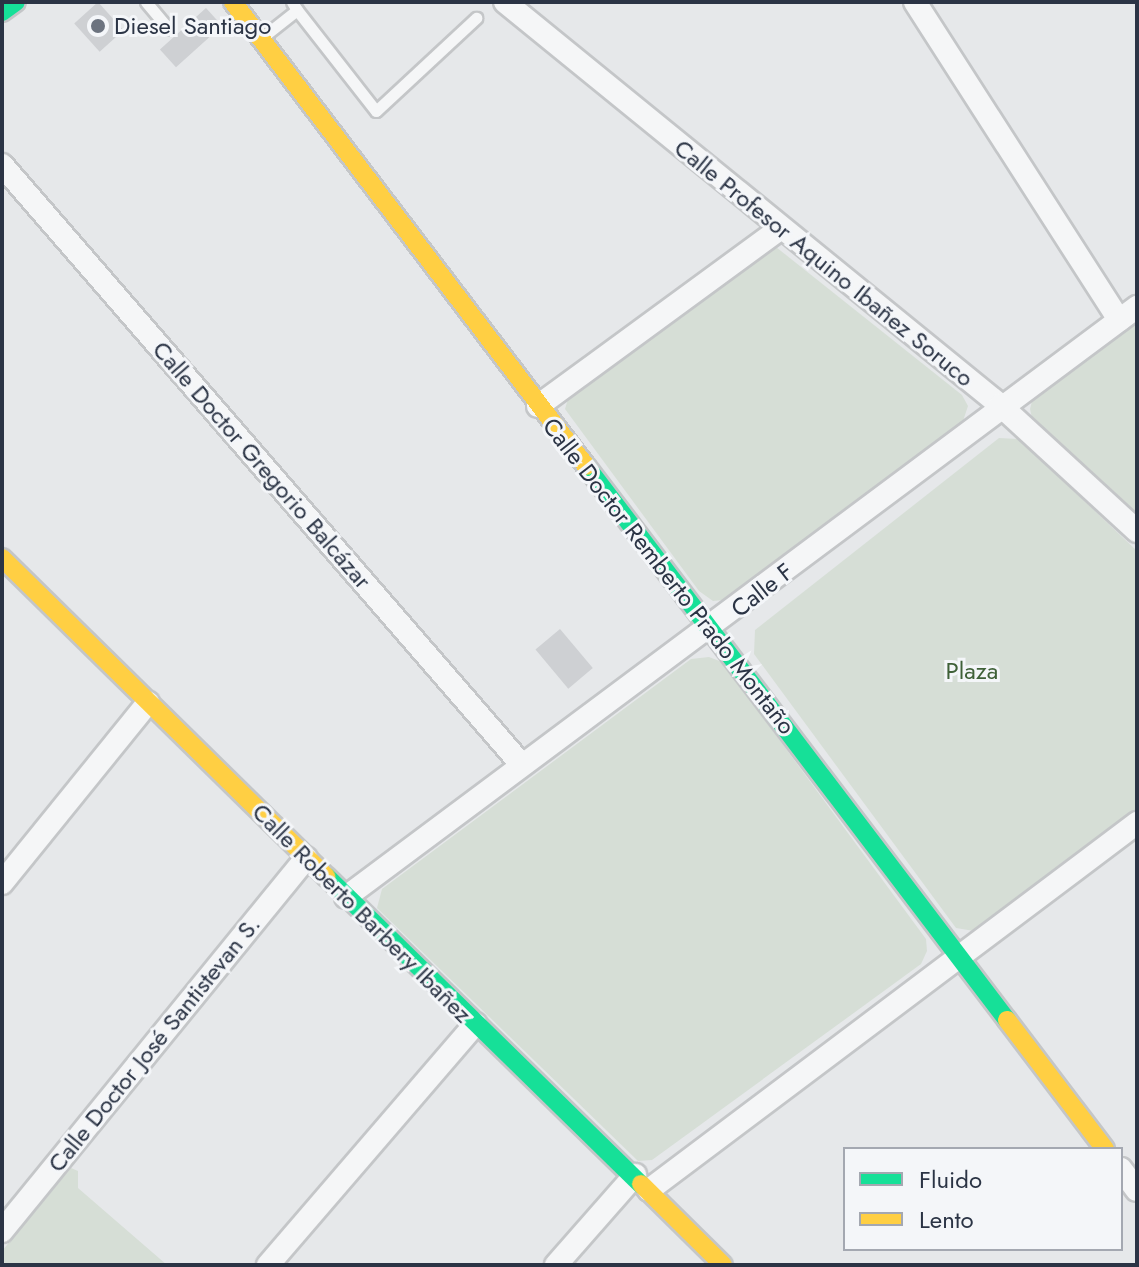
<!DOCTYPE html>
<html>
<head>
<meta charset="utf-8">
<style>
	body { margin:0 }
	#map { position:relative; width:1139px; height:1267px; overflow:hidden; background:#e6e8ea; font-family:Jost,sans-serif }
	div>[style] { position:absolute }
	.green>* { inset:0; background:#d6ded6 }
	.building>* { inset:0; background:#ced0d3; transform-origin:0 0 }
	.roads { filter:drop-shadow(2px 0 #c4c6c8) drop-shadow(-2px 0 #c4c6c8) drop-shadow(0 2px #c4c6c8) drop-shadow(0 -2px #c4c6c8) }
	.lane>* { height:11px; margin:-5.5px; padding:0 5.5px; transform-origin:5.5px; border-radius:5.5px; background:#f5f6f7 }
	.street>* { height:22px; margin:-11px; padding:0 11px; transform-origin:11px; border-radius:11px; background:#f5f6f7 }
	.fast>* { height:18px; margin:-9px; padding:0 9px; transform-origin:9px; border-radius:9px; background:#16e098 }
	.slow>* { height:18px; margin:-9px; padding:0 9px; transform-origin:9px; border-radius:9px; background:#ffcf43 }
	.dots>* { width:22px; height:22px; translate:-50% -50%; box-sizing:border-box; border:4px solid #f4f6f9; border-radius:50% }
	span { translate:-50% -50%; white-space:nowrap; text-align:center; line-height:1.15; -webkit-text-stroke:6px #f4f6f9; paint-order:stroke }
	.poi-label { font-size:24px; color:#2b3445 }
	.left { translate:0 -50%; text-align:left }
	.street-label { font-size:24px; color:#2b3445 }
	.park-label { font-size:24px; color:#3f6138 }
	.frame { position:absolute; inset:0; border:4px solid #2b3445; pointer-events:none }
	.legend { position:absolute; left:843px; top:1147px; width:280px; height:104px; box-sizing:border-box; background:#f4f6f9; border:2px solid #a4a8b1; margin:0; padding:10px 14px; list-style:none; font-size:24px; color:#2b3445 }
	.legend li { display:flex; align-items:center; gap:16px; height:40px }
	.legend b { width:40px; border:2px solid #a4a8b1 }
</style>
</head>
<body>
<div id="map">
	<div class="green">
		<i style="clip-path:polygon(776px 247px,962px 395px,968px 406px,963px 421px,723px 600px,713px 601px,699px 591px,565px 409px,568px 399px,761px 252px)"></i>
		<i style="clip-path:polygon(1137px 320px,1137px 514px,1032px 418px,1030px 409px,1033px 397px)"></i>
		<i style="clip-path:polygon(999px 438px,1019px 439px,1137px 551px,1137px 817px,986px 933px,956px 928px,754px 654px,755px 630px)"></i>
		<i style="clip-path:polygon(709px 657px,722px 662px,926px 939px,927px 951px,921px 964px,652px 1160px,638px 1161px,377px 908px,382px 889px,691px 659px)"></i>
		<i style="clip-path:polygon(71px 1168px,78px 1171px,78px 1188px,167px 1265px,2px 1265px,2px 1251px)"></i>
	</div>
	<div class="building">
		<i style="left:98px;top:2px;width:38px;height:32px;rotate:48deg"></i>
		<i style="left:206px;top:8px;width:24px;height:62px;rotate:48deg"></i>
		<i style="left:560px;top:629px;width:51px;height:32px;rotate:50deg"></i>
	</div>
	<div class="roads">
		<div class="lane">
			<i style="left:146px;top:2px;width:35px;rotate:50deg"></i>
			<i style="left:297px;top:10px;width:128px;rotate:52deg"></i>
			<i style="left:376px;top:111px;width:137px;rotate:-42.9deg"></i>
			<i style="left:264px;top:36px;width:42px;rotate:-38.2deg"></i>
			<i style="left:297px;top:10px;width:9px;rotate:-122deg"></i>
		</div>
		<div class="street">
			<i style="left:505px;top:2px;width:638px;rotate:39.15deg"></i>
			<i style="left:1000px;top:405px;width:186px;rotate:42.6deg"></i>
			<i style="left:915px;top:2px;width:378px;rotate:57.3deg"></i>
			<i style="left:2px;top:165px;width:793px;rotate:49.09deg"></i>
			<i style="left:538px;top:406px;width:301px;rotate:-36.2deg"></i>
			<i style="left:2px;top:883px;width:232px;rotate:-51deg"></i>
			<i style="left:346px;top:897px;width:987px;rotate:-36.72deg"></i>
			<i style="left:1121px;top:1169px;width:26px;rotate:53deg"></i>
			<i style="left:649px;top:1190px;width:611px;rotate:-36.94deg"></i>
			<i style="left:2px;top:1231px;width:481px;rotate:-50.8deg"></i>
			<i style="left:268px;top:1265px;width:318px;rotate:-49.3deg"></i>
			<i style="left:556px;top:1265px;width:120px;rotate:-48.7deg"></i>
		</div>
		<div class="fast">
			<i style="left:2px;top:12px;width:17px;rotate:-36deg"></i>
			<i style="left:586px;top:466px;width:696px;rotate:52.77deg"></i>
			<i style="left:327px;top:877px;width:439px;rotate:44.4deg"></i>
		</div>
		<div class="slow">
			<i style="left:233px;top:2px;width:583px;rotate:52.74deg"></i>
			<i style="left:2px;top:558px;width:455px;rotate:44.5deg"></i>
			<i style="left:1007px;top:1020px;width:162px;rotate:52.8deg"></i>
			<i style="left:641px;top:1184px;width:115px;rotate:44.6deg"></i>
		</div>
	</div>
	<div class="dots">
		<i style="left:98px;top:26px;background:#6c737f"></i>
	</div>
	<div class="poi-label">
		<span class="left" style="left:114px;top:26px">Diesel Santiago</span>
	</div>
	<div class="street-label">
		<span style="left:824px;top:263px;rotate:39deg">Calle Profesor Aquino Ibañez Soruco</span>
		<span style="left:262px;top:465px;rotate:49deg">Calle Doctor Gregorio Balcázar</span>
		<span style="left:669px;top:576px;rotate:52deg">Calle Doctor Remberto Prado Montaño</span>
		<span style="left:762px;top:590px;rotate:-38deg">Calle F</span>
		<span style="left:362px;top:913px;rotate:45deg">Calle Roberto Barbery Ibañez</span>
		<span style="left:154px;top:1044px;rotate:-51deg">Calle Doctor José Santistevan S.</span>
	</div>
	<div class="park-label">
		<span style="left:972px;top:671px">Plaza</span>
	</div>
	<div class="frame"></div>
	<ul class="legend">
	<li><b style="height:10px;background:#16e098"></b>Fluido</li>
	<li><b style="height:10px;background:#ffcf43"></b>Lento</li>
	</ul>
</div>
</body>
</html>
